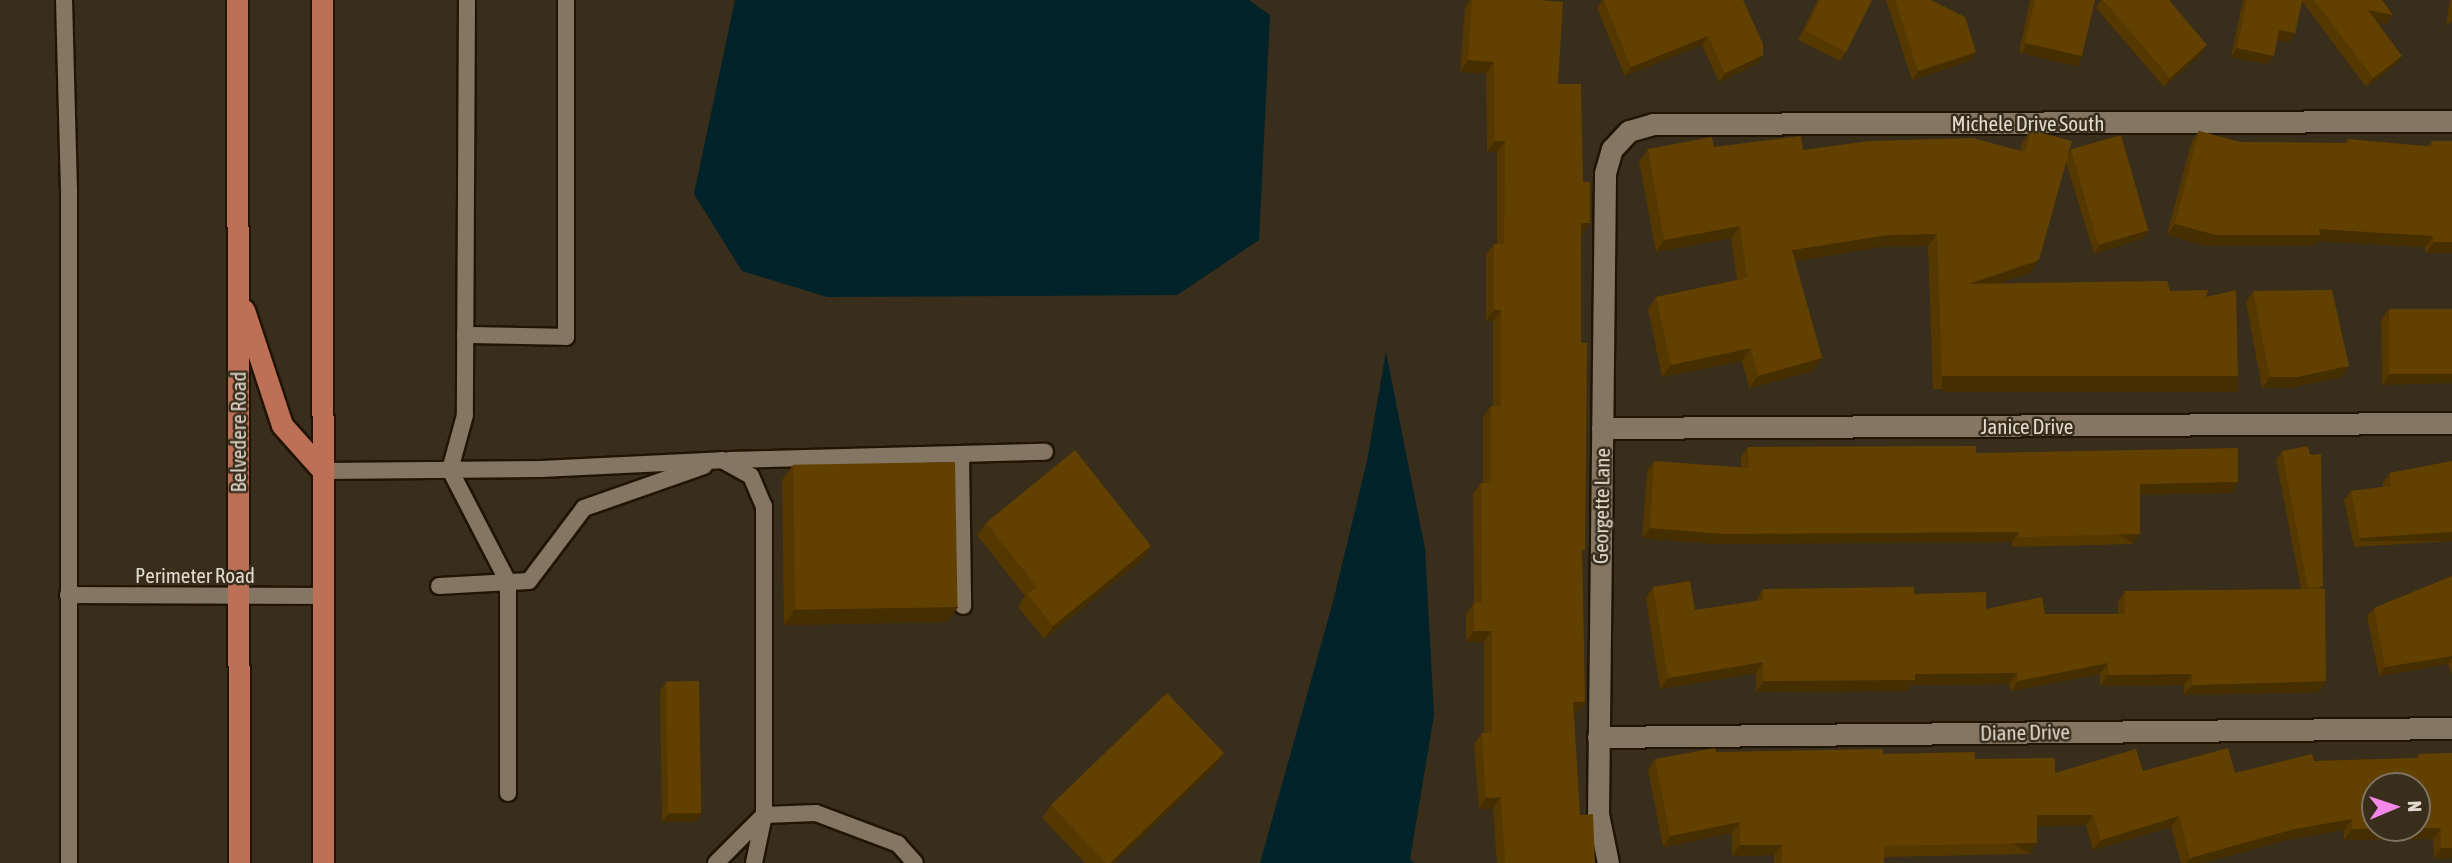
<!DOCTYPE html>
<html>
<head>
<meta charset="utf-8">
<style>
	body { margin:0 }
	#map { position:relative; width:2452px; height:863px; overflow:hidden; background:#392d1b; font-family:"Asap Condensed",sans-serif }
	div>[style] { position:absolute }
	.water>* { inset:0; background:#002229 }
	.roads { filter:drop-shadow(2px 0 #201504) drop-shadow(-2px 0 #201504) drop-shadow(0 2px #201504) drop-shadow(0 -2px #201504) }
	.lane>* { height:16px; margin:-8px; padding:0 8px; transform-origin:8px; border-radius:8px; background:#847662 }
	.street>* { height:21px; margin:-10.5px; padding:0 10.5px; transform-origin:10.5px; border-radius:10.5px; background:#847662 }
	.primary>* { height:21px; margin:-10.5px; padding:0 10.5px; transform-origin:10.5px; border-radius:10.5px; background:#bd7056 }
	.wall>* { inset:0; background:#543800 }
	.shaded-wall>* { inset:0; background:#452e00; transform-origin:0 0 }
	.building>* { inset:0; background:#624100; transform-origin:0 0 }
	span { translate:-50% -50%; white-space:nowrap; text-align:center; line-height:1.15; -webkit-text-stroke:5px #392d1b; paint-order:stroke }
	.street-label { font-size:21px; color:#e2dacf }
	.north { position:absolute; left:2361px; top:772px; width:70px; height:70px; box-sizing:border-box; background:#392d1b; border:2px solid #7d7263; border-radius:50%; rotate:88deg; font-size:19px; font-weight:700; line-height:28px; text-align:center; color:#e2dacf }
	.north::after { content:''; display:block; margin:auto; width:24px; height:32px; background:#f788eb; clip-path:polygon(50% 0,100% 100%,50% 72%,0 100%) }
</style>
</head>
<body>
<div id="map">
	<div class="water">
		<i style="clip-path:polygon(735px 0,1249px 0,1270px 15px,1259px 240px,1177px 295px,827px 297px,742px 271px,694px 194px)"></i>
		<i style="clip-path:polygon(1386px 352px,1425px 549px,1434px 715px,1410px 859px,1414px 863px,1260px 863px,1333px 602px,1367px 461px)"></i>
	</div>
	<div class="roads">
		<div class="lane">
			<i style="left:64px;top:0;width:190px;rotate:88.5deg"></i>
			<i style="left:69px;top:190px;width:673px;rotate:90deg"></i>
			<i style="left:467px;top:0;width:415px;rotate:90.3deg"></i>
			<i style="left:465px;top:415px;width:57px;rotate:105.3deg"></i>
			<i style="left:450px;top:470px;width:126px;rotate:62.6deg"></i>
			<i style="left:508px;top:582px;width:211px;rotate:90deg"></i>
			<i style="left:465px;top:335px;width:101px;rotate:1.1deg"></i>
			<i style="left:566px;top:337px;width:337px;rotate:-90deg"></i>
			<i style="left:961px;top:454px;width:152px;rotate:89.2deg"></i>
			<i style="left:729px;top:460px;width:316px;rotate:-1.5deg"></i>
			<i style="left:323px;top:471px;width:218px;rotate:-0.5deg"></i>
			<i style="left:541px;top:469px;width:181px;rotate:-2.8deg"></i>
			<i style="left:722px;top:460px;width:33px;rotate:29deg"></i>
			<i style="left:751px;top:476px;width:33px;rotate:67deg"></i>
			<i style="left:764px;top:506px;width:309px;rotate:90deg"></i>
			<i style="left:764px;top:815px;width:49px;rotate:101.8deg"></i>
			<i style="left:439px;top:586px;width:90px;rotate:-3.2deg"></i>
			<i style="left:529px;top:581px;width:91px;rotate:-53deg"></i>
			<i style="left:584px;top:508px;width:127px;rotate:-19.3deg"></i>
			<i style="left:68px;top:595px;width:255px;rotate:0.2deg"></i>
			<i style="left:716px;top:863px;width:68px;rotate:-45deg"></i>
			<i style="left:764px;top:815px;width:52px;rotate:-2.2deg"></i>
			<i style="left:816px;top:813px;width:88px;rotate:20.7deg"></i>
			<i style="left:898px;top:844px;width:25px;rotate:48deg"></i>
		</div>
		<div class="street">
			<i style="left:1602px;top:428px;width:850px;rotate:-0.34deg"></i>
			<i style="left:1598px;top:737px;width:854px;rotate:-0.6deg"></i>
			<i style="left:1608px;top:863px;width:50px;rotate:-101.5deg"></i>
			<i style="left:1598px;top:814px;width:641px;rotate:-89.37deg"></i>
			<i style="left:1605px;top:173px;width:25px;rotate:-74deg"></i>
			<i style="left:1612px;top:149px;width:25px;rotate:-47deg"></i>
			<i style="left:1629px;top:131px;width:25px;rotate:-16deg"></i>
			<i style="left:1653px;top:124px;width:799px;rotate:-0.22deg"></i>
		</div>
		<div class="primary">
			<i style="left:237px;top:0;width:863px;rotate:89.87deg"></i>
			<i style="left:322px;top:0;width:863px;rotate:89.93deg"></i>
			<i style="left:244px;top:310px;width:121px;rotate:71.7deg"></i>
			<i style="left:282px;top:425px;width:62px;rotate:48.3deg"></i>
		</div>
	</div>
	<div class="wall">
		<i style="clip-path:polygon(1470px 0,1539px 0,1558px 84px,1582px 235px,1581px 235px,1582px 555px,1585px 702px,1577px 713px,1574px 713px,1580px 815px,1595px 863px,1497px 863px,1493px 808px,1479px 809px,1474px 744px,1482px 733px,1484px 733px,1484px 642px,1466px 642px,1466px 614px,1474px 603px,1473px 494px,1481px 483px,1483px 483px,1483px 417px,1491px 406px,1493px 406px,1493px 321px,1486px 321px,1486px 255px,1494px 244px,1497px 244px,1497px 152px,1487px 152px,1486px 73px,1460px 72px,1465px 7px)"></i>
		<i style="clip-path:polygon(1603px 0,1743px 0,1757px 64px,1719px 82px,1702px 45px,1625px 76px,1597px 8px)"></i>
		<i style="clip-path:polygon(1818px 0,1872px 0,1846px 52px,1840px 61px,1798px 40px)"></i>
		<i style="clip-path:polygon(1886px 0,1931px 0,1976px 52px,1970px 61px,1912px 80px)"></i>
		<i style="clip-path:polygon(2030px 0,2095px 0,2076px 65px,2019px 52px)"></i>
		<i style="clip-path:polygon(2101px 0,2169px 0,2201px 54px,2164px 87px,2096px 8px)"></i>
		<i style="clip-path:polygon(2243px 0,2382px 0,2393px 15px,2386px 24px,2377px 22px,2395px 65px,2366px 87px,2302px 1px,2295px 33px,2289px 42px,2277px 40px,2267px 64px,2231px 57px)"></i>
		<i style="clip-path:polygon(2450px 0,2452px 0,2452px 21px,2446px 26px)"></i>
		<i style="clip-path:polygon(2031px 130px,2068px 155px,2071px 150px,2149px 230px,2142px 239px,2094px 254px,2066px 162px,2031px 272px,1997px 284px,2170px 291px,2206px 297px,2229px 388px,1933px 389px,1928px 246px,1879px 247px,1795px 261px,1813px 371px,1749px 388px,1742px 361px,1662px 377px,1648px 309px,1656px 297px,1737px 280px,1731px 238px,1656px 252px,1639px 161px,1648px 149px,1714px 147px,1803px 150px,2020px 151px,2022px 143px)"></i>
		<i style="clip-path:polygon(2199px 131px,2240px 142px,2345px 143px,2348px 139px,2428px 146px,2432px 141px,2452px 141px,2452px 253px,2426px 253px,2425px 247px,2317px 241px,2313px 246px,2208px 246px,2167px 235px,2191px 143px)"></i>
		<i style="clip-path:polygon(2253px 291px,2349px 366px,2341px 377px,2289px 388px,2262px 388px,2246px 302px)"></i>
		<i style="clip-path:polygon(2389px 309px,2452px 309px,2382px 385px,2381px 320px)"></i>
		<i style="clip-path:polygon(1748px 447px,1976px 453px,2231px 493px,2140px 494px,2133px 544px,2012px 547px,2012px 542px,1716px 544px,1642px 538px,1647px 471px,1654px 461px,1741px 468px,1741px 457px)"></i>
		<i style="clip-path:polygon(2282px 451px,2322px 589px,2326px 681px,2319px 692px,2184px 695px,2184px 685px,2100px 686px,2100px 674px,2011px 691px,2009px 684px,1912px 685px,1907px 691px,1756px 692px,1756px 673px,1660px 689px,1646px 598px,1653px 587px,1695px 610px,1756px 601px,1763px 589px,1914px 594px,1986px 609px,2045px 614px,2118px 614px,2118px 602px,2125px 591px,2301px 589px,2276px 460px)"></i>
		<i style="clip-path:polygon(2452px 461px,2452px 541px,2354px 547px,2344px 500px,2351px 491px,2383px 487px,2383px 482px,2390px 473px)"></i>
		<i style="clip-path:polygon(793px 465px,958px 607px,947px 622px,784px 625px,782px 480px)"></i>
		<i style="clip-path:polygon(986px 523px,1143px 559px,1044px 639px,1018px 607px,1025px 596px,977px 535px)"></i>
		<i style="clip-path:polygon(2452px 576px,2452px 675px,2448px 664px,2379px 676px,2367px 616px,2374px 608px)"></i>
		<i style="clip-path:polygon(666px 682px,695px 822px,662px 822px,660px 691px)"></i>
		<i style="clip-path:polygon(1716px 752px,1883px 754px,1975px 759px,2055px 773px,2143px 771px,2235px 773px,2314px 761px,2416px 758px,2419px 754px,2452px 753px,2452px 858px,2434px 859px,2433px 839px,2344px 840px,2344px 830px,2286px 840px,2203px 863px,2181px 863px,2171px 827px,2093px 850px,2086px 825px,2037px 826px,2030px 854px,1884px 857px,1884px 863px,1774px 863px,1774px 855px,1732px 856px,1732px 833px,1663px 847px,1648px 770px,1655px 759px)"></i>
		<i style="clip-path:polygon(1224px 753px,1215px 766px,1114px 863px,1085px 863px,1042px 818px,1051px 805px)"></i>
	</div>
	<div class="shaded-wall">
		<i style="clip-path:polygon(2368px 10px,2393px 15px,2386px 24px,2362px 19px)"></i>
		<i style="clip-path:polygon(2279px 30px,2295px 33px,2289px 42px,2273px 39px)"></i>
		<i style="clip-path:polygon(1708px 36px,1702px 45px,1625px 76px,1631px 67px)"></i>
		<i style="left:2025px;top:43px;width:58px;height:11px;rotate:13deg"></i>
		<i style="clip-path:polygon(2207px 45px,2201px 54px,2164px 87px,2170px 78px)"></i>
		<i style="clip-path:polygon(2237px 48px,2274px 56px,2267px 64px,2231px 57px)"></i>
		<i style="clip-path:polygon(1976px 52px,1970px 61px,1912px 80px,1918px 71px)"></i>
		<i style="clip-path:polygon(1763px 55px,1757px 64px,1719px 82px,1725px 73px)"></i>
		<i style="clip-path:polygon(2402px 56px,2395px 65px,2366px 87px,2373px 78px)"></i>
		<i style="clip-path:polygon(1468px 60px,1494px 62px,1486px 73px,1460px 72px)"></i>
		<i style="clip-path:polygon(1495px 141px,1505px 141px,1497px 152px,1487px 152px)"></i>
		<i style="clip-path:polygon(1581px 223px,1590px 223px,1582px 235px,1573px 235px)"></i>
		<i style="clip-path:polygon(2175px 224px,2319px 229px,2433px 236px,2425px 247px,2317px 241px,2313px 246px,2208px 246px,2167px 235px)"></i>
		<i style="clip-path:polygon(1740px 226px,1731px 238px,1656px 252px,1664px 240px)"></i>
		<i style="clip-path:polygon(2149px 230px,2142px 239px,2094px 254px,2100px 245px)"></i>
		<i style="clip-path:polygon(1937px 234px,1928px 246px,1879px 247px,1784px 263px,1792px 250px,1888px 235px)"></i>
		<i style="clip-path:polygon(2434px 242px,2452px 242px,2452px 253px,2426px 253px)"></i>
		<i style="clip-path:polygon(2039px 260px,2031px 272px,1959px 297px,1968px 284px)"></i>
		<i style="clip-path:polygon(1494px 310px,1501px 310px,1493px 321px,1486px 321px)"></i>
		<i style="clip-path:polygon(1751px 348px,1742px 361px,1662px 377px,1671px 365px)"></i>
		<i style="clip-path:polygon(1822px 358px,1813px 371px,1749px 388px,1758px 376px)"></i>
		<i style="clip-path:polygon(2349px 366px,2341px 377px,2289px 388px,2262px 388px,2270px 377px)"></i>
		<i style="clip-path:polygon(2452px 372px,2452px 383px,2382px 385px,2390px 374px)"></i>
		<i style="left:1942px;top:376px;width:296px;height:16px"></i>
		<i style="clip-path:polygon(2238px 482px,2231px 493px,2132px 495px,2140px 484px)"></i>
		<i style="clip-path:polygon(1650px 528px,2019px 532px,2012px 542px,1716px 544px,1642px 538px)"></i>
		<i style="left:2452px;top:532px;width:9px;height:92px;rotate:90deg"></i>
		<i style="left:2140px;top:534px;width:12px;height:121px;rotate:125deg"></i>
		<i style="clip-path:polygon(1151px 546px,1143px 559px,1044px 639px,1053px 626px)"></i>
		<i style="clip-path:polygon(958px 607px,947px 622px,784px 625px,795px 609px)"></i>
		<i style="clip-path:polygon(1474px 631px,1492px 631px,1484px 642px,1466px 642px)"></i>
		<i style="clip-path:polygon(2452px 656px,2452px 658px,2448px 664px,2379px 676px,2385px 667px)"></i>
		<i style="clip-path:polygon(1763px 662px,1756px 673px,1660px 689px,1668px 678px)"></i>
		<i style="clip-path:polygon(2108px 663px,2100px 674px,2011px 691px,2018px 681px)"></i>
		<i style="clip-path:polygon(2017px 673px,2009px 684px,1912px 685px,1907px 691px,1756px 692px,1763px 681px,1915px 674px)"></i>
		<i style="clip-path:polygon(2192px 674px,2184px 685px,2100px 686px,2108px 675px)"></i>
		<i style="clip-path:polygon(2326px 681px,2319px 692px,2184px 695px,2192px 685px)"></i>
		<i style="clip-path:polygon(1573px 702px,1585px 702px,1577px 713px,1566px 713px)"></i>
		<i style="clip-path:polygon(1224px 753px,1215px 766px,1114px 863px,1110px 863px)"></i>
		<i style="clip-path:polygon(1501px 797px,1493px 808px,1479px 809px,1486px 798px)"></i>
		<i style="clip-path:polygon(669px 813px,702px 813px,695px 822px,662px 822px)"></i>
		<i style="clip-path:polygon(2037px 815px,2093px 815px,2086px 825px,2029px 826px)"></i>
		<i style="clip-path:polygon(2179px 816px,2171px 827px,2093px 850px,2101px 840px)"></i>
		<i style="clip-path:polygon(2352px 819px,2344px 830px,2286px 840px,2203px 863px,2186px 863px,2190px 858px,2294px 829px)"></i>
		<i style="clip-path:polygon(1740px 822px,1732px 833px,1663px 847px,1670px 836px)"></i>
		<i style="clip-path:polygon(2441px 828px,2433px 839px,2344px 840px,2352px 829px)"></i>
		<i style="left:2037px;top:843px;width:13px;height:153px;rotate:122deg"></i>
		<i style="clip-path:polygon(1740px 845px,1782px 845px,1774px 855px,1732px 856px)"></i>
		<i style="clip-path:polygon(2441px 848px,2452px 848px,2452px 858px,2434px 859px)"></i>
	</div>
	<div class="building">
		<i style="clip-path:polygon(1472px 0,1539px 0,1563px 2px,1558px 84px,1581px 84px,1583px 182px,1590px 182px,1590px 223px,1581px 223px,1581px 343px,1587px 343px,1585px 550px,1582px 550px,1585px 702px,1573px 702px,1580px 815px,1593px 814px,1595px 863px,1505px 863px,1501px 797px,1486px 798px,1482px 733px,1492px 733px,1492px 631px,1474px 631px,1474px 603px,1482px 603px,1481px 483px,1491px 483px,1491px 406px,1501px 406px,1501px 310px,1494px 310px,1494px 244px,1504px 244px,1505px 141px,1495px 141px,1494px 62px,1468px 60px)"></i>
		<i style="clip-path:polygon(1604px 0,1743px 0,1763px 44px,1763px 55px,1725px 73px,1708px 36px,1631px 67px)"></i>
		<i style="clip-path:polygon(1820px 0,1872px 0,1846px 52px,1805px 31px)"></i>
		<i style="clip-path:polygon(1895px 0,1931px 0,1965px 17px,1976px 52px,1918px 71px)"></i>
		<i style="clip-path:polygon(2035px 0,2095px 0,2082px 56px,2025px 43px)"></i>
		<i style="clip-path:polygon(2103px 0,2169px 0,2207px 45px,2170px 78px)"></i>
		<i style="clip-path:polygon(2247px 0,2302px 0,2295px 33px,2279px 30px,2274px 56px,2237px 48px)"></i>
		<i style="clip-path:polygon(2314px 0,2382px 0,2393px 15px,2368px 10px,2402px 56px,2373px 78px)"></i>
		<i style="clip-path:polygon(2031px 130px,2072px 141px,2039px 260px,1968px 284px,2167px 281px,2170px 291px,2208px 290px,2206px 297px,2236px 290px,2238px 376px,1942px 376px,1937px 234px,1888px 235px,1792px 250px,1822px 358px,1758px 376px,1751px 348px,1671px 365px,1656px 297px,1747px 278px,1740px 226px,1664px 240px,1648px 149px,1712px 137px,1714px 147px,1801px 136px,1803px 150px,1869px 141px,1973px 138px,2025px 152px)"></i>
		<i style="clip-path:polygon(2199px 131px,2240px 142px,2348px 143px,2348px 139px,2432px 147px,2432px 141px,2452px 141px,2452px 242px,2434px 242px,2433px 236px,2319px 229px,2320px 235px,2216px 235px,2175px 224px)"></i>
		<i style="left:2121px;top:135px;width:99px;height:52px;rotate:74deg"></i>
		<i style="clip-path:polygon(2332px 290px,2349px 366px,2297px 377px,2270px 377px,2253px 291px)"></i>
		<i style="left:2389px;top:309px;width:63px;height:65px"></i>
		<i style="clip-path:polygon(1976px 446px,1976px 453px,2238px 448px,2238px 482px,2140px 484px,2140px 534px,2019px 537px,2019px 532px,1723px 534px,1650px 528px,1654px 461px,1749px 468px,1748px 447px)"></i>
		<i style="clip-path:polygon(2308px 446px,2310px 455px,2321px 454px,2323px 586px,2308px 588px,2282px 451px)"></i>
		<i style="clip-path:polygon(1075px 450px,1151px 546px,1053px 626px,1027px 594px,1037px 587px,986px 523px)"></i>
		<i style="clip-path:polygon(2452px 461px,2452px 532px,2360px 538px,2351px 491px,2390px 486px,2390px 473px)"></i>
		<i style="left:955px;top:462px;width:145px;height:162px;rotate:89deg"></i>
		<i style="clip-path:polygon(2452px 576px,2452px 656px,2385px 667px,2374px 608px)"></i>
		<i style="clip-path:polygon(1690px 581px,1695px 610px,1763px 600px,1763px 589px,1914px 587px,1914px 594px,1986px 592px,1986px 609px,2042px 597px,2045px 614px,2125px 614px,2125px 591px,2325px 589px,2326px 681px,2192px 685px,2192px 674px,2108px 675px,2108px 663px,2018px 681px,2017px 673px,1915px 674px,1915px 680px,1763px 681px,1763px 662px,1668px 678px,1653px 587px)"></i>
		<i style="left:699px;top:681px;width:132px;height:33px;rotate:89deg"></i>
		<i style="clip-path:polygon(1167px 693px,1224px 753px,1110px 863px,1106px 863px,1051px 805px)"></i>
		<i style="clip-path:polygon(evenodd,1715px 748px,1716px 752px,1883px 749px,1883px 754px,1975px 752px,1975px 759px,2055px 758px,2055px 773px,2136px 749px,2143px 771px,2228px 748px,2235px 773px,2312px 754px,2314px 761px,2419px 758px,2419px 754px,2452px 753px,2452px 848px,2441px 848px,2441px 828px,2352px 829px,2352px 819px,2294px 829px,2190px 858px,2179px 816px,2101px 840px,2093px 815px,2037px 815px,2037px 843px,1884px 846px,1884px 863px,1782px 863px,1782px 845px,1740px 845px,1740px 822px,1670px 836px,1655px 759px,1715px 748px,2375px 786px,2417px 786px,2417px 828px,2375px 828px,2375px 786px)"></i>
	</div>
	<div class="street-label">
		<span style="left:2028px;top:123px">Michele Drive South</span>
		<span style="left:2027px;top:426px">Janice Drive</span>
		<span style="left:238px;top:432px;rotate:-90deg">Belvedere Road</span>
		<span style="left:1601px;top:506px;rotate:-89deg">Georgette Lane</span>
		<span style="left:195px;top:575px">Perimeter Road</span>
		<span style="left:2025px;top:732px;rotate:-1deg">Diane Drive</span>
	</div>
	<div class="north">N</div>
</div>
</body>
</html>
